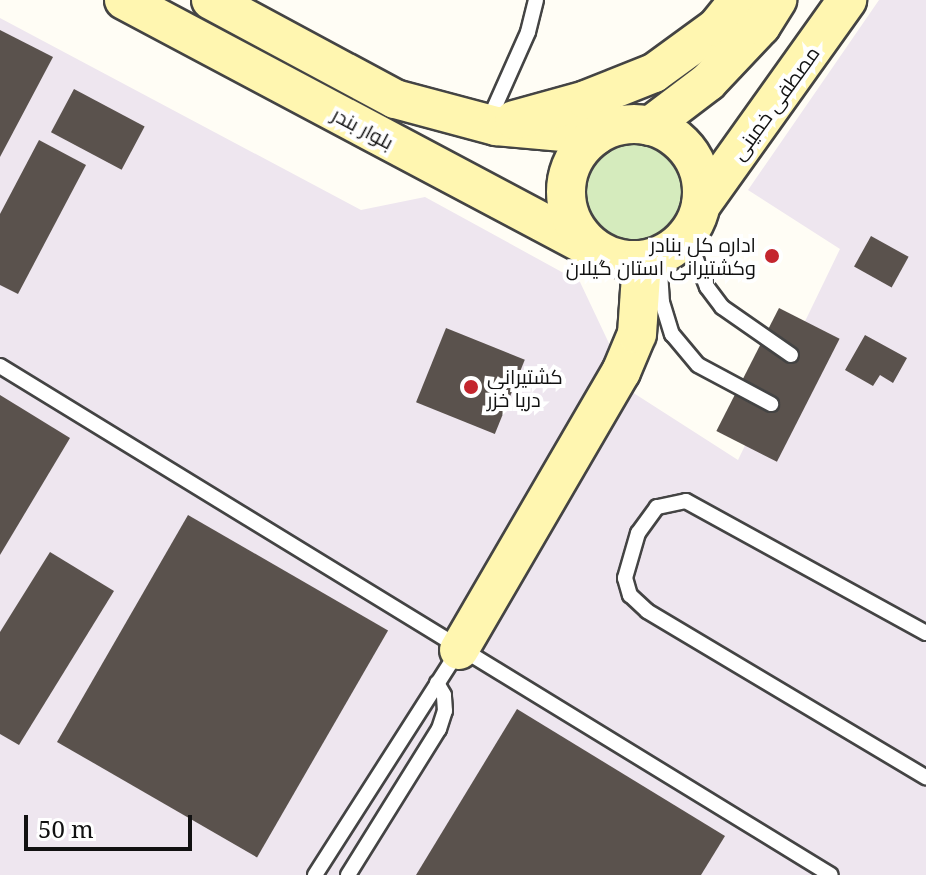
<!DOCTYPE html>
<html>
<head>
<meta charset="utf-8">
<style>
	body { margin:0 }
	#map { position:relative; width:926px; height:875px; overflow:hidden; background:#fffdf5; font-family:"Noto Serif",Cairo,serif }
	div>[style] { position:absolute }
	.industrial>* { inset:0; background:#eee6ef }
	.green>* { inset:0; background:#d5ebbd }
	.round { border-radius:50% }
	.building>* { inset:0; background:#5a524d; transform-origin:0 0 }
	.roads { filter:drop-shadow(2px 0 #444) drop-shadow(-2px 0 #444) drop-shadow(0 2px #444) drop-shadow(0 -2px #444) }
	.lane>* { height:14px; margin:-7px; padding:0 7px; transform-origin:7px; border-radius:7px; background:#fff }
	.secondary>* { height:38px; margin:-19px; padding:0 19px; transform-origin:19px; border-radius:19px; background:#fff6b0 }
	.secondary>.ring { margin:-19px; padding:0; box-sizing:content-box; background:none; border:38px solid #fff6b0; border-radius:50% }
	.dots>* { width:22px; height:22px; translate:-50% -50%; box-sizing:border-box; border:4px solid #fff; border-radius:50% }
	span { translate:-50% -50%; white-space:nowrap; text-align:center; line-height:1.15; -webkit-text-stroke:8px #fff; paint-order:stroke }
	.street-label { font-size:20px; color:#111 }
	.poi-label { font-size:20px; color:#111 }
	.right { translate:-100% -50%; text-align:right }
	.left { translate:0 -50%; text-align:left }
	.scale { position:absolute; left:24px; top:815px; width:168px; height:36px; box-sizing:border-box; border:4px solid #111; border-top:0; padding-left:10px; font-size:24px; line-height:28px; white-space:nowrap; color:#111; -webkit-text-stroke:6px #fff; paint-order:stroke }
</style>
</head>
<body>
<div id="map">
	<div class="industrial">
		<i style="clip-path:polygon(879px 0,926px 0,926px 875px,0 875px,0 18px,361px 210px,425px 197px,580px 282px,632px 392px,738px 460px,840px 249px,748px 190px)"></i>
	</div>
	<div class="green">
		<i class="round" style="left:576px;top:134px;width:116px;height:116px"></i>
	</div>
	<div class="building">
		<i style="clip-path:polygon(0 30px,53px 57px,0 157px)"></i>
		<i style="left:74px;top:89px;width:80px;height:49px;rotate:28deg"></i>
		<i style="clip-path:polygon(39px 140px,86px 165px,18px 294px,0 285px,0 214px)"></i>
		<i style="left:871px;top:236px;width:43px;height:35px;rotate:29deg"></i>
		<i style="left:779px;top:308px;width:68px;height:138px;rotate:27deg"></i>
		<i style="left:446px;top:328px;width:85px;height:80px;rotate:22deg"></i>
		<i style="clip-path:polygon(865px 335px,907px 358px,893px 383px,880px 375px,873px 386px,845px 370px)"></i>
		<i style="clip-path:polygon(0 395px,70px 438px,0 555px)"></i>
		<i style="left:188px;top:515px;width:231px;height:262px;rotate:30deg"></i>
		<i style="clip-path:polygon(50px 552px,114px 591px,19px 745px,0 734px,0 632px)"></i>
		<i style="clip-path:polygon(517px 709px,725px 836px,701px 875px,416px 875px)"></i>
	</div>
	<div class="roads">
		<div class="lane">
			<i style="left:488px;top:122px;width:98px;rotate:-66deg"></i>
			<i style="left:528px;top:32px;width:33px;rotate:-76deg"></i>
			<i style="left:687px;top:236px;width:55px;rotate:68.6deg"></i>
			<i style="left:707px;top:287px;width:25px;rotate:53deg"></i>
			<i style="left:722px;top:307px;width:84px;rotate:34.8deg"></i>
			<i style="left:659px;top:256px;width:46px;rotate:86.3deg"></i>
			<i style="left:662px;top:302px;width:34px;rotate:73deg"></i>
			<i style="left:672px;top:334px;width:40px;rotate:50deg"></i>
			<i style="left:698px;top:365px;width:83px;rotate:28.1deg"></i>
			<i style="left:0;top:366px;width:974px;rotate:31.49deg"></i>
			<i style="left:926px;top:633px;width:274px;rotate:-151.2deg"></i>
			<i style="left:686px;top:501px;width:30px;rotate:168deg"></i>
			<i style="left:657px;top:507px;width:32px;rotate:126deg"></i>
			<i style="left:638px;top:533px;width:47px;rotate:106.1deg"></i>
			<i style="left:625px;top:578px;width:18px;rotate:74deg"></i>
			<i style="left:630px;top:595px;width:23px;rotate:43deg"></i>
			<i style="left:647px;top:611px;width:325px;rotate:30.8deg"></i>
			<i style="left:315px;top:875px;width:267px;rotate:-57.4deg"></i>
			<i style="left:348px;top:875px;width:172px;rotate:-58.1deg"></i>
			<i style="left:439px;top:729px;width:19px;rotate:-72deg"></i>
			<i style="left:445px;top:711px;width:16px;rotate:-94deg"></i>
			<i style="left:444px;top:695px;width:14px;rotate:-120deg"></i>
		</div>
		<div class="secondary">
			<i style="left:124px;top:0;width:544px;rotate:27.98deg"></i>
			<i style="left:211px;top:0;width:209px;rotate:28.3deg"></i>
			<i style="left:395px;top:99px;width:105px;rotate:15deg"></i>
			<i style="left:496px;top:126px;width:101px;rotate:5.1deg"></i>
			<i style="left:514px;top:120px;width:75px;rotate:-15.5deg"></i>
			<i style="left:586px;top:100px;width:73px;rotate:-21.7deg"></i>
			<i style="left:654px;top:73px;width:78px;rotate:-36.1deg"></i>
			<i style="left:717px;top:27px;width:35px;rotate:-51deg"></i>
			<i class="ring" style="left:566px;top:124px;width:98px;height:98px"></i>
			<i style="left:650px;top:126px;width:73px;rotate:-37.2deg"></i>
			<i style="left:708px;top:82px;width:77px;rotate:-46.6deg"></i>
			<i style="left:761px;top:26px;width:31px;rotate:-58deg"></i>
			<i style="left:701px;top:205px;width:252px;rotate:-54.5deg"></i>
			<i style="left:459px;top:650px;width:322px;rotate:-59.8deg"></i>
			<i style="left:621px;top:372px;width:41px;rotate:-67.2deg"></i>
			<i style="left:637px;top:334px;width:74px;rotate:-86.1deg"></i>
		</div>
	</div>
	<div class="dots">
		<i style="left:772px;top:256px;background:#c4262e"></i>
		<i style="left:471px;top:387px;background:#c4262e"></i>
	</div>
	<div class="street-label">
		<span style="left:775px;top:103px;rotate:-54deg">مصطفی خمینی</span>
		<span style="left:363px;top:128px;rotate:28deg">بلوار بندر</span>
	</div>
	<div class="poi-label">
		<span class="right" style="left:756px;top:256px">اداره کل بنادر<br>وکشتیرانی استان گیلان</span>
		<span class="left" style="left:487px;top:388px">کشتیرانی<br>دریا خزر</span>
	</div>
	<div class="scale">50 m</div>
</div>
</body>
</html>
